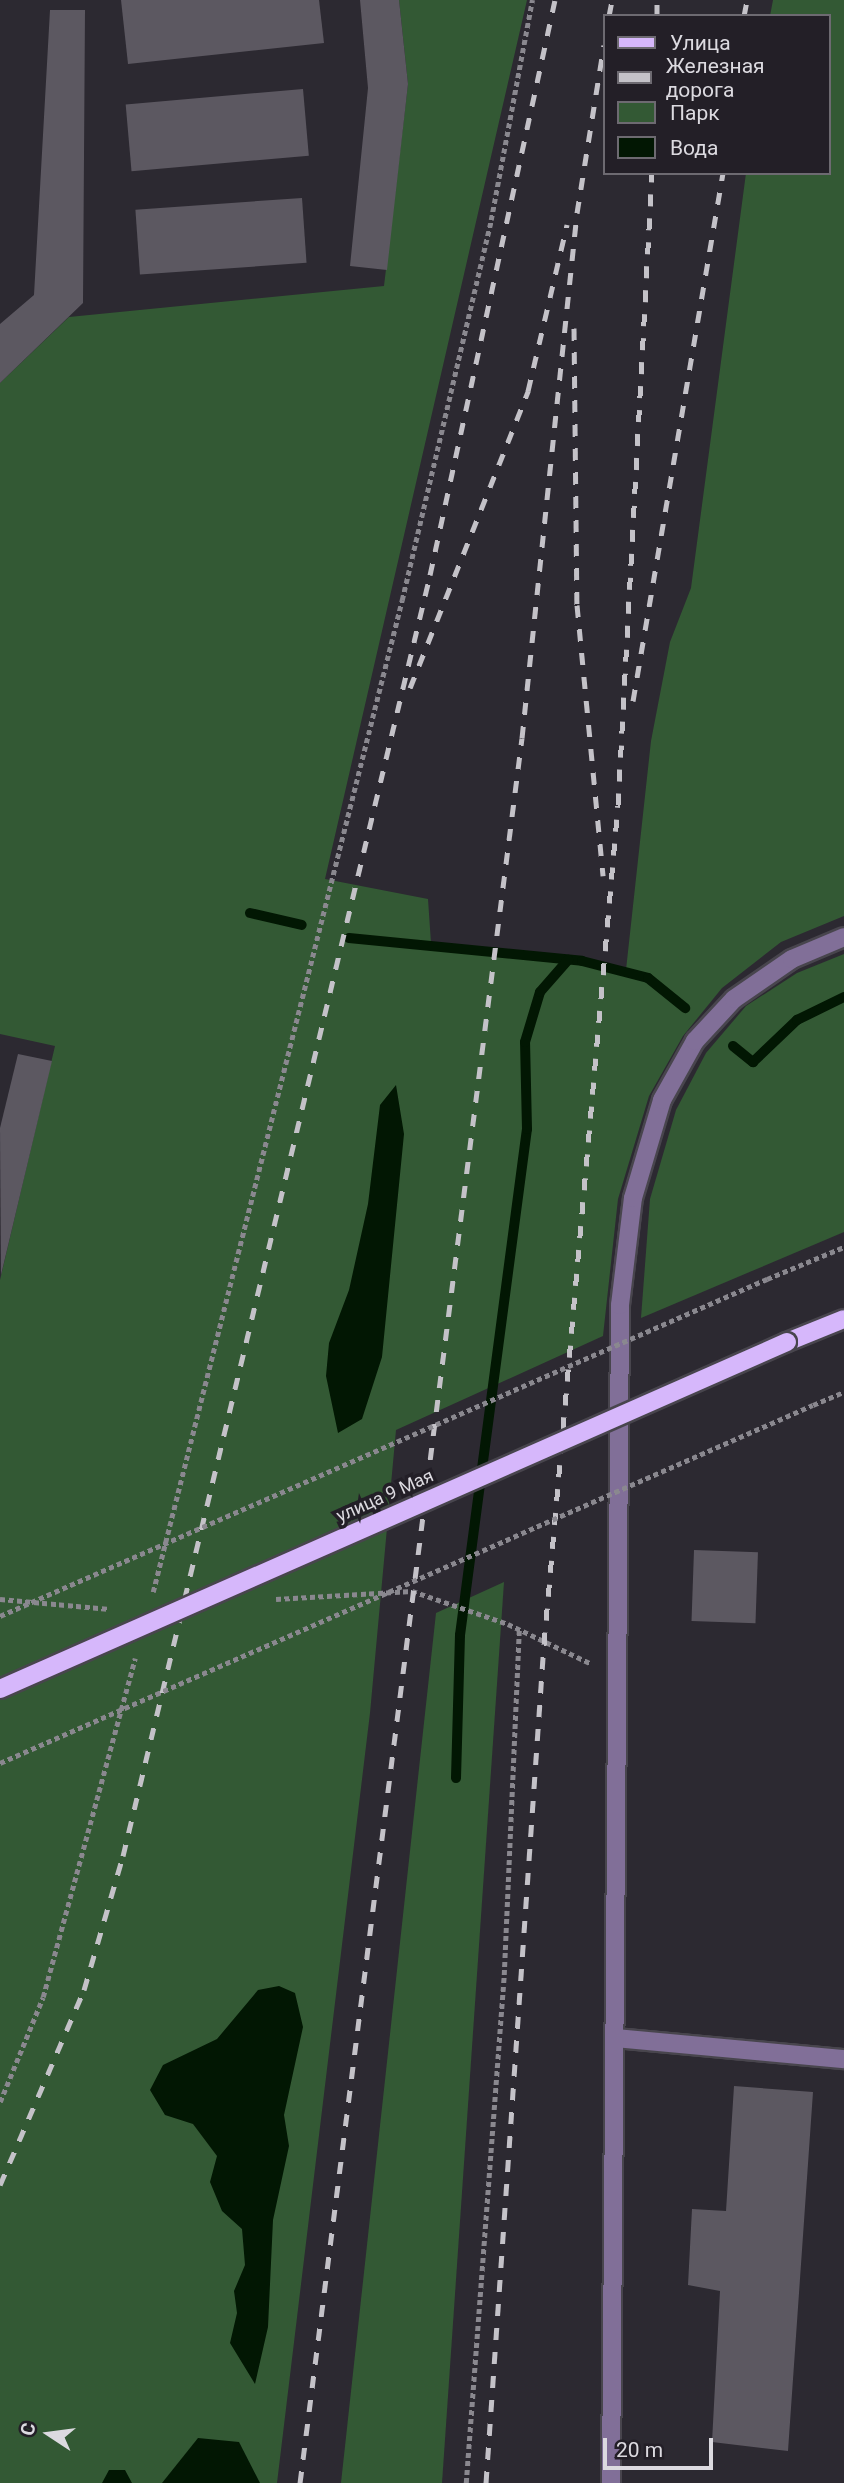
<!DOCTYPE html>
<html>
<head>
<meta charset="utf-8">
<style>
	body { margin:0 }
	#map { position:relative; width:844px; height:2483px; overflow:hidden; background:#2c2931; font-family:Roboto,sans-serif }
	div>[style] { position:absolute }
	.green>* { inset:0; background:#335934 }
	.water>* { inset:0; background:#021703 }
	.stream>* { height:10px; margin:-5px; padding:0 5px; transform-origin:5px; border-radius:5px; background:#021703 }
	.building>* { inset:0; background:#5c5861; transform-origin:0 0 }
	.path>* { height:4.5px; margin-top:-2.25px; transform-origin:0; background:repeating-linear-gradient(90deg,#8a888f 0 5px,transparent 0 8.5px) }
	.roads { filter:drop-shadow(2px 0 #48454d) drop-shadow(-2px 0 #48454d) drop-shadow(0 2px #48454d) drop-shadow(0 -2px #48454d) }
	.minor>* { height:18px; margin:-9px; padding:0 9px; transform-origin:9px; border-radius:9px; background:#816f98 }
	.major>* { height:18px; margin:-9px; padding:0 9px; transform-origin:9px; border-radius:9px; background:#d6b7fb }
	.rail>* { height:5px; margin-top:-2.5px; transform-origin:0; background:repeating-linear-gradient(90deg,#c4c2c8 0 12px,transparent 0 24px) }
	.path-bridge>* { height:4.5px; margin-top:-2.25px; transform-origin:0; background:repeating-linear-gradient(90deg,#8a888f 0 5px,transparent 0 8.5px) }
	.bridges { filter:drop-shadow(2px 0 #48454d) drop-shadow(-2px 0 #48454d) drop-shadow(0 2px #48454d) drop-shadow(0 -2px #48454d) }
	.major-bridge>* { height:18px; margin:-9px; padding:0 9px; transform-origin:9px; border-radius:9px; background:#d6b7fb }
	span { translate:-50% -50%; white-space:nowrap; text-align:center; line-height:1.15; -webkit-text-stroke:7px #231f27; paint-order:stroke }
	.street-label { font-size:18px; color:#dcdae0 }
	.legend { position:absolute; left:603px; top:14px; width:228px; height:161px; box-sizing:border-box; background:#231f27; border:2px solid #6d6a71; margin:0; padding:9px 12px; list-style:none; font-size:21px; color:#dcdae0 }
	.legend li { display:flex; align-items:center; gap:14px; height:35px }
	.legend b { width:35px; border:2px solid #6d6a71 }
	.north { position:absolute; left:14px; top:2399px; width:70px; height:70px; -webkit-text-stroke:5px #231f27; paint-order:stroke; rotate:283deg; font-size:19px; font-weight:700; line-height:28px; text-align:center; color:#dcdae0 }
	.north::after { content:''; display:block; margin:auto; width:24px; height:32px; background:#dcdae0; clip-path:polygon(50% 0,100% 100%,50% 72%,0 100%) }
	.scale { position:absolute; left:603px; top:2438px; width:110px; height:32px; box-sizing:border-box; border:4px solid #dcdae0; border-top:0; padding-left:9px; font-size:21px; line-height:24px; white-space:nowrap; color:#dcdae0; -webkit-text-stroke:5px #231f27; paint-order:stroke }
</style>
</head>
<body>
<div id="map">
	<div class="green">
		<i style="clip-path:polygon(399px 0,527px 0,325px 879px,428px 899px,431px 943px,626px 970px,651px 741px,670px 642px,691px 588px,746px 173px,828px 173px,828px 16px,770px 16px,773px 0,844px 0,844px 916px,781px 942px,722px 988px,683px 1036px,649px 1096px,618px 1199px,603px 1336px,396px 1430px,370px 1713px,277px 2483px,0 2483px,0 1280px,55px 1046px,0 1034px,0 383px,69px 317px,384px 286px,408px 84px)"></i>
		<i style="clip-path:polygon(844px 954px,844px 1232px,641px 1318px,650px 1199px,676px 1110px,706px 1053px,746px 1006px,797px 973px)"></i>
		<i style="clip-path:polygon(504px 1582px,442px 2483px,341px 2483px,436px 1613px)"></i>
	</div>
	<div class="water">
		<i style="clip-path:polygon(396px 1085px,404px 1134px,382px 1357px,362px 1419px,338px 1433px,326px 1376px,329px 1343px,349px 1290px,368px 1204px,380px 1105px)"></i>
		<i style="clip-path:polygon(279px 1986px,295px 1993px,303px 2027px,284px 2115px,289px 2146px,273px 2220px,268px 2327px,255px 2384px,230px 2343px,237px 2313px,234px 2291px,245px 2265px,242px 2229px,222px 2211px,210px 2182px,217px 2156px,193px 2124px,165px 2115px,150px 2090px,163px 2065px,217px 2039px,258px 1990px)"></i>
		<i style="clip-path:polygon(198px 2438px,239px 2442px,260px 2483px,162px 2483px)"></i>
		<i style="clip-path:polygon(109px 2470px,125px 2470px,132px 2483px,102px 2483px)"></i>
	</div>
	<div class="stream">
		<i style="left:250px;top:913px;width:53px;rotate:13deg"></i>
		<i style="left:349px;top:938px;width:234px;rotate:5.6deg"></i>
		<i style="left:582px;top:961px;width:68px;rotate:14.4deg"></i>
		<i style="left:648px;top:978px;width:48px;rotate:39deg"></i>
		<i style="left:733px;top:1046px;width:26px;rotate:39deg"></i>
		<i style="left:753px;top:1062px;width:61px;rotate:-43.7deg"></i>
		<i style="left:797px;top:1020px;width:52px;rotate:-26.1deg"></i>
		<i style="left:456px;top:1778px;width:143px;rotate:-88.4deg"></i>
		<i style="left:460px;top:1635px;width:510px;rotate:-82.46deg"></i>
		<i style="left:527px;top:1129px;width:87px;rotate:-91.3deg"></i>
		<i style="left:525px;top:1042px;width:52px;rotate:-73.3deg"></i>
		<i style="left:540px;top:992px;width:43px;rotate:-48.8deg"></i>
	</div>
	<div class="building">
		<i style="clip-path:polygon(121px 0,319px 0,324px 43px,128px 64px)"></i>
		<i style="clip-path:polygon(360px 0,399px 0,408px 84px,387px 270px,350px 266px,368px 88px)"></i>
		<i style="clip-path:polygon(50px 10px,85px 10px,83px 303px,0 383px,0 324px,34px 295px)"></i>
		<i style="left:303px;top:89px;width:67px;height:178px;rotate:85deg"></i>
		<i style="left:302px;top:198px;width:65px;height:167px;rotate:86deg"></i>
		<i style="clip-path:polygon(18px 1054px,52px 1061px,1px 1275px,0 1128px)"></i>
		<i style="left:694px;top:1550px;width:64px;height:71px;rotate:2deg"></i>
		<i style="clip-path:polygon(734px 2086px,813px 2092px,788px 2451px,712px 2442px,720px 2291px,688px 2285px,692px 2209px,726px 2211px)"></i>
	</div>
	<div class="path">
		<i style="left:767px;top:1279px;width:83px;rotate:-22.6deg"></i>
		<i style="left:813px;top:1405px;width:34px;rotate:-23deg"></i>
		<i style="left:153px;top:1592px;width:1023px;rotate:-75.91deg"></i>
		<i style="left:402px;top:600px;width:390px;rotate:-76.8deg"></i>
		<i style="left:491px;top:220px;width:224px;rotate:-79.4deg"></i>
		<i style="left:0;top:1599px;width:110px;rotate:5.2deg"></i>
		<i style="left:276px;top:1599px;width:136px;rotate:-3.4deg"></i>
		<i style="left:412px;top:1591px;width:102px;rotate:19deg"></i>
		<i style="left:508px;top:1624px;width:93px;rotate:25.5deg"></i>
		<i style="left:0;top:2102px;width:113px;rotate:-67.7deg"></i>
		<i style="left:43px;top:1997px;width:351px;rotate:-74.8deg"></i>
		<i style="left:466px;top:2483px;width:509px;rotate:-85.72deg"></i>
		<i style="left:504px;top:1975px;width:345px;rotate:-87.5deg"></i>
	</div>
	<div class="roads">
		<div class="minor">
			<i style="left:616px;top:2038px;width:229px;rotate:5.3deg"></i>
			<i style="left:611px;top:2483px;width:1178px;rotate:-89.56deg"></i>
			<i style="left:620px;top:1305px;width:108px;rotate:-83.1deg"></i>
			<i style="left:633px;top:1198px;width:102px;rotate:-73.5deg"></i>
			<i style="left:662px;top:1100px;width:68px;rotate:-60.8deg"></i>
			<i style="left:695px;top:1041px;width:57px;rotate:-47.1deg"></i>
			<i style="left:734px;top:999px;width:70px;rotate:-34.6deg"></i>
			<i style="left:792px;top:959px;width:56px;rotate:-22.9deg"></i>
		</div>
		<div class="major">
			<i style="left:787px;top:1342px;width:61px;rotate:-22deg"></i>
		</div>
	</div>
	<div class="rail">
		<i style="left:609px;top:16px;width:16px;rotate:-79deg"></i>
		<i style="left:657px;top:16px;width:16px;rotate:-90deg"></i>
		<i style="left:744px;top:16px;width:16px;rotate:-79deg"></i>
		<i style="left:574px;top:328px;width:277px;rotate:89.4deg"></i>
		<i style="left:577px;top:605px;width:272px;rotate:84.5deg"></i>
		<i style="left:410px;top:688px;width:320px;rotate:-68.3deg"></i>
		<i style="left:528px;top:391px;width:171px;rotate:-76.8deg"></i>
		<i style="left:633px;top:701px;width:536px;rotate:-80.33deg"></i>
		<i style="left:0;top:2185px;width:212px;rotate:-66.7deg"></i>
		<i style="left:84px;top:1990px;width:140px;rotate:-73.8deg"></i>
		<i style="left:123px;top:1856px;width:1317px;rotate:-76.52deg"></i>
		<i style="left:430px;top:575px;width:588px;rotate:-77.74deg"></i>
		<i style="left:300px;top:2483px;width:1759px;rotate:-82.75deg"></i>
		<i style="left:522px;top:738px;width:528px;rotate:-84.02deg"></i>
		<i style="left:577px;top:213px;width:170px;rotate:-80.9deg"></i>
		<i style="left:486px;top:2483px;width:841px;rotate:-86.05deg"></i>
		<i style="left:544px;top:1644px;width:842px;rotate:-84.96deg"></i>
		<i style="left:618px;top:805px;width:633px;rotate:-86.92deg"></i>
	</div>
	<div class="path-bridge">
		<i style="left:0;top:1616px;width:838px;rotate:-23.72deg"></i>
		<i style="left:0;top:1763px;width:888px;rotate:-23.77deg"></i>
	</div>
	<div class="bridges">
		<div class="major-bridge">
			<i style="left:0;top:1689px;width:860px;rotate:-23.79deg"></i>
		</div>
	</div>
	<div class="street-label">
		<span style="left:385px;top:1496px;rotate:-24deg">улица 9 Мая</span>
	</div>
	<ul class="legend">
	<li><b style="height:9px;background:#d6b7fb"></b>Улица</li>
	<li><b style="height:9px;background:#c4c2c8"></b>Железная дорога</li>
	<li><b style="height:19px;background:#335934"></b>Парк</li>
	<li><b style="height:19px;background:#021703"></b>Вода</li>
	</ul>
	<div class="north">С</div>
	<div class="scale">20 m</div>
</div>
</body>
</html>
